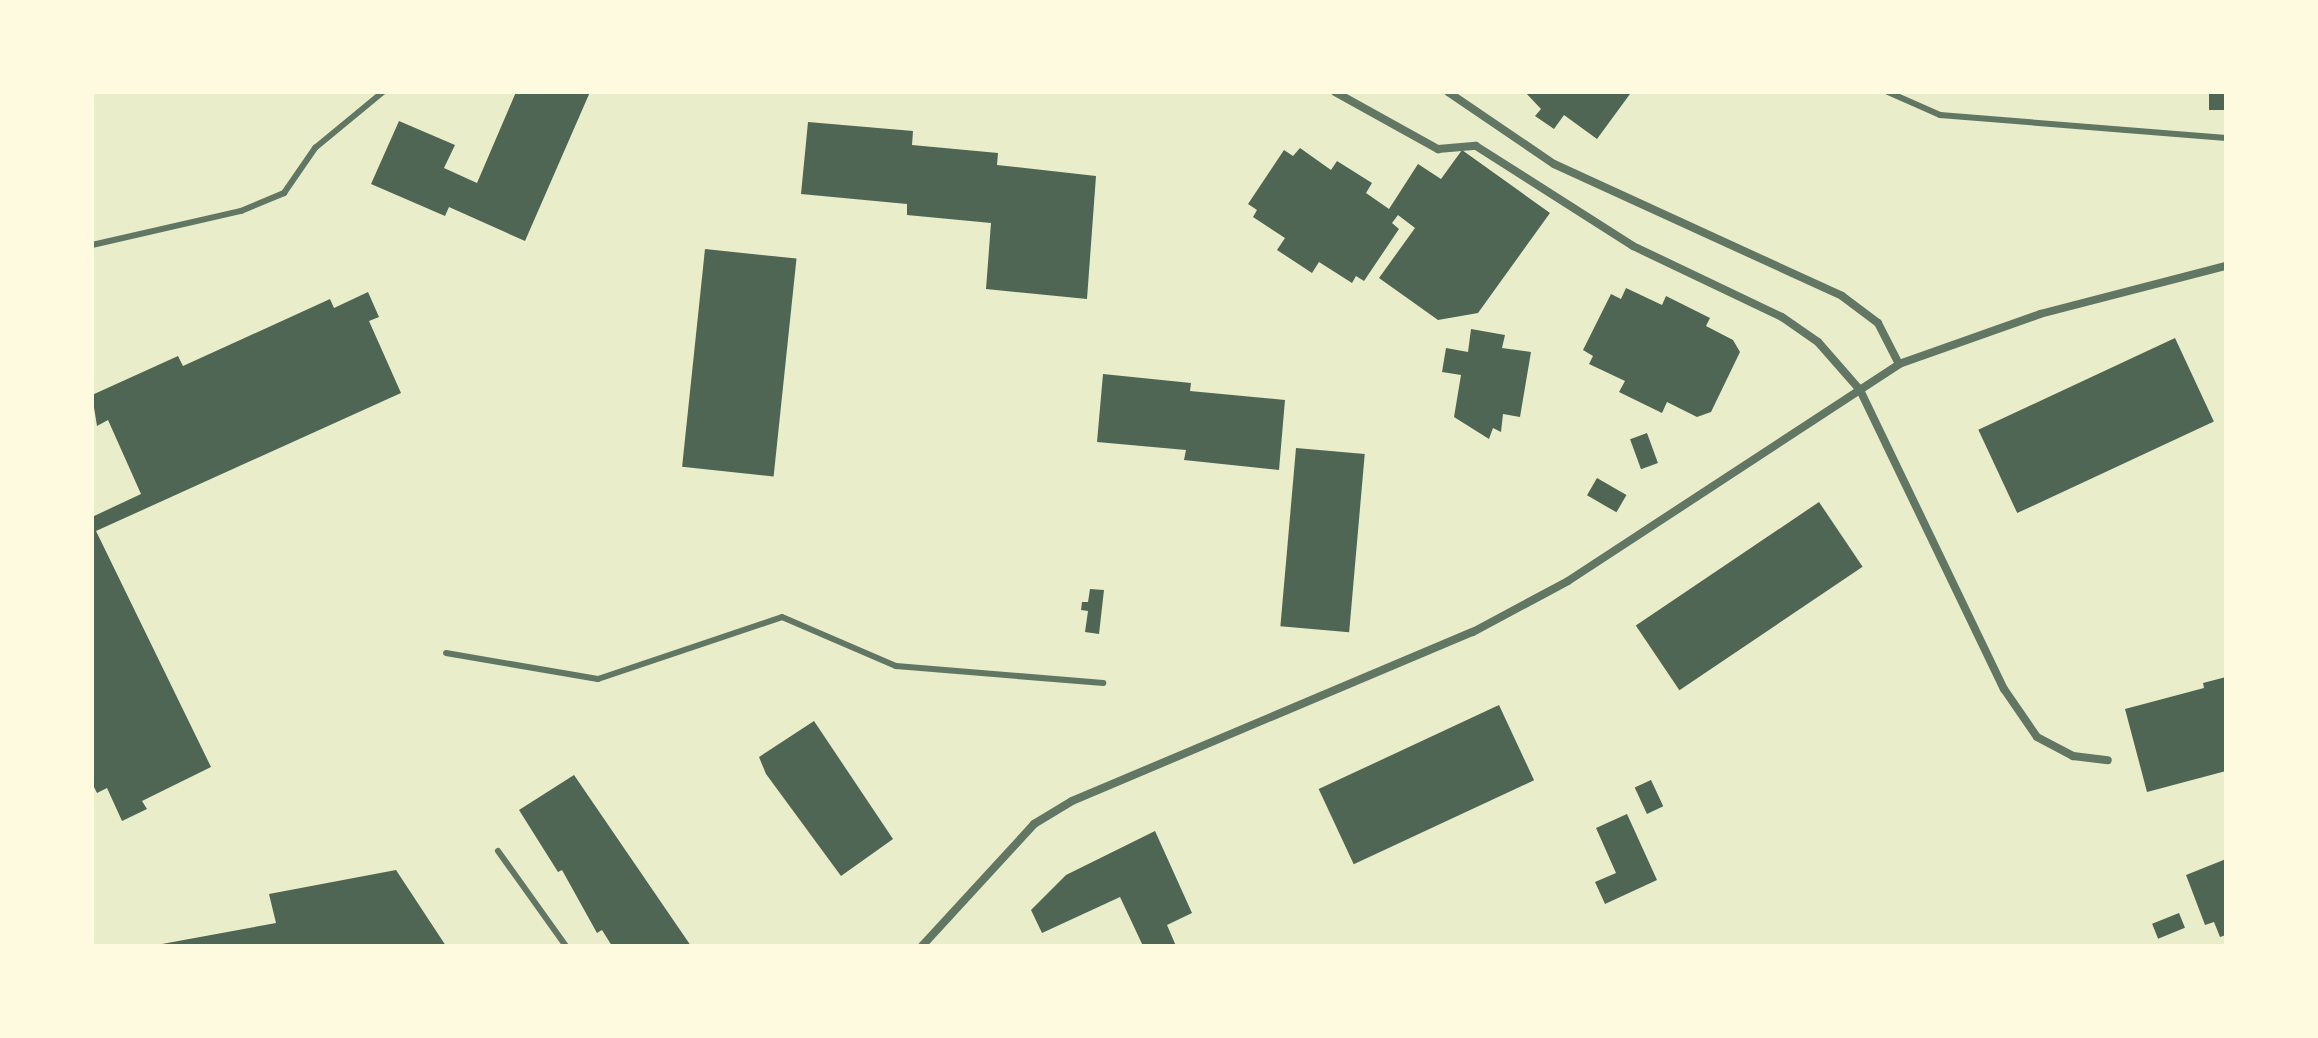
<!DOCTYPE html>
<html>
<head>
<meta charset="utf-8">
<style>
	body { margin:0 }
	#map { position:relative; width:2318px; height:1038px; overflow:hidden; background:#e9edc9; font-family:"Sofia Sans Condensed",sans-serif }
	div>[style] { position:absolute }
	.building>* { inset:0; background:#4f6655; transform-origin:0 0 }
	.service>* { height:6px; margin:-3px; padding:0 3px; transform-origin:3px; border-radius:3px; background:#617663 }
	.minor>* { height:8px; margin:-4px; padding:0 4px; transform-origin:4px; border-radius:4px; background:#617663 }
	span { translate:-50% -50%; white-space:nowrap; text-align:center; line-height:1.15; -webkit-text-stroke:6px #fefae0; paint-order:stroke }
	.frame { position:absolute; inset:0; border:94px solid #fefae0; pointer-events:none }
</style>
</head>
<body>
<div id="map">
	<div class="building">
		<i style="clip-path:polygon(516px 92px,590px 92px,525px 241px,449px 207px,445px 216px,371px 184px,399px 121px,455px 145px,444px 168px,477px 183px)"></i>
		<i style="clip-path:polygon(1525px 92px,1628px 92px,1630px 94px,1597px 139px,1564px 115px,1554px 129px,1535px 116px,1541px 109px)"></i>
		<i style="left:2209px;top:92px;width:17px;height:18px"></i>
		<i style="clip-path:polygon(808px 122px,913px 131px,912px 145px,998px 153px,997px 165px,1096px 176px,1087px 299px,986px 289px,991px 223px,907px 215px,907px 204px,801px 194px)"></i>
		<i style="clip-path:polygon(1300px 148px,1331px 170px,1337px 161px,1372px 183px,1366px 193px,1389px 209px,1418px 164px,1441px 179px,1462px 150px,1550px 213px,1478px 313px,1438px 320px,1379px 278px,1415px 228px,1398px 215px,1392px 223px,1399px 229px,1364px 281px,1356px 276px,1352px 283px,1319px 262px,1312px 273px,1277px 250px,1285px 238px,1253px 217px,1257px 210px,1248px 204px,1284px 150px,1293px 156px)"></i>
		<i style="left:705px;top:249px;width:92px;height:219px;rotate:6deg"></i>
		<i style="clip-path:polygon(1626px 288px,1662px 305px,1666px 296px,1710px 318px,1706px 326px,1733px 340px,1740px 352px,1711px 412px,1697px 417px,1667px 402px,1662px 413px,1619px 392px,1625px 381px,1589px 364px,1593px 356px,1583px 350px,1611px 294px,1621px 299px)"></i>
		<i style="clip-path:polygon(368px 292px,379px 317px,369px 321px,401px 393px,96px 531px,211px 767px,142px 801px,147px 809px,122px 821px,107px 788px,97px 793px,92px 783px,92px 517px,141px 494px,108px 420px,97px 426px,92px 395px,178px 356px,183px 366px,330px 299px,334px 308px)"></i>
		<i style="clip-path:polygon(1471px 329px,1505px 335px,1502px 348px,1531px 352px,1520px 417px,1503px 414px,1501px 432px,1493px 428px,1489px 439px,1454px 417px,1461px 375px,1442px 372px,1446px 348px,1468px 352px)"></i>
		<i style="left:2175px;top:338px;width:92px;height:217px;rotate:65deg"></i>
		<i style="clip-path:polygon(1103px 374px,1191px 383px,1190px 391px,1285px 400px,1279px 470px,1184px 460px,1186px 450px,1097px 442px)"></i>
		<i style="left:1647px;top:433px;width:32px;height:18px;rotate:70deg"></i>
		<i style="left:1296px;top:448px;width:69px;height:179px;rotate:5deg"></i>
		<i style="left:1597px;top:478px;width:34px;height:20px;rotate:30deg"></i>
		<i style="left:1819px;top:502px;width:78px;height:221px;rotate:56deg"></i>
		<i style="clip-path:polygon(1090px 589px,1104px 590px,1099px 634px,1085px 632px,1088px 611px,1081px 610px,1082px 602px,1088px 602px)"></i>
		<i style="clip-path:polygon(2226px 677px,2226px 771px,2147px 792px,2125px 709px,2204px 688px,2203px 683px)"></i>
		<i style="left:1499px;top:705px;width:83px;height:199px;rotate:65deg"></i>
		<i style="clip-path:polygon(814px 721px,893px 839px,841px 876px,766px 774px,759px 757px)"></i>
		<i style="clip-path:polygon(574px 775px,691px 946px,612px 946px,602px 930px,597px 933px,562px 870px,558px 872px,519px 810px)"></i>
		<i style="left:1651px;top:780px;width:29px;height:18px;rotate:65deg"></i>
		<i style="clip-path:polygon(1627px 814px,1657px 880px,1605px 904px,1595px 882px,1616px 873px,1596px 828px)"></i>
		<i style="clip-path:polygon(1155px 831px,1192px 913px,1167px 925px,1176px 946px,1143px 946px,1120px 897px,1042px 933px,1031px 910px,1066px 875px)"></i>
		<i style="clip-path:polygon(2226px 859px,2226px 935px,2220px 937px,2214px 922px,2205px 925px,2186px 875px)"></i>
		<i style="clip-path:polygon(396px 870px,446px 946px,151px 946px,276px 923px,269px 894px)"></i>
		<i style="left:2179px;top:913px;width:16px;height:29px;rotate:68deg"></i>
	</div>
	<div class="service">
		<i style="left:1888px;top:92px;width:57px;rotate:23.9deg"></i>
		<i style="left:1940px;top:115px;width:287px;rotate:4.6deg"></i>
		<i style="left:92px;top:245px;width:153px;rotate:-12.9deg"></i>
		<i style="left:241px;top:211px;width:47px;rotate:-22.7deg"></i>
		<i style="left:284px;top:193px;width:55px;rotate:-55.4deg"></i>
		<i style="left:315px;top:148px;width:88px;rotate:-39.5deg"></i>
		<i style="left:446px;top:653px;width:154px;rotate:9.7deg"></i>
		<i style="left:598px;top:679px;width:194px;rotate:-18.6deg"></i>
		<i style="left:782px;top:617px;width:124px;rotate:23.3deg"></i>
		<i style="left:896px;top:666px;width:208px;rotate:4.7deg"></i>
		<i style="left:498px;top:851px;width:117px;rotate:54.4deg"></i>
	</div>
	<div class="minor">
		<i style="left:1335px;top:92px;width:118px;rotate:29deg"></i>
		<i style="left:1438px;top:149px;width:38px;rotate:-5deg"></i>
		<i style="left:1476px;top:146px;width:186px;rotate:32.5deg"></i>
		<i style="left:1633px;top:246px;width:165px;rotate:25.5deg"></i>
		<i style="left:1782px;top:317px;width:44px;rotate:34.8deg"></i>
		<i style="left:1818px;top:342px;width:64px;rotate:48.8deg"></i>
		<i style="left:1860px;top:390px;width:332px;rotate:64.3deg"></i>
		<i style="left:2004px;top:689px;width:58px;rotate:55.5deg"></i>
		<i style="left:2037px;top:737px;width:41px;rotate:27.8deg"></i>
		<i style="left:2073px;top:756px;width:35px;rotate:7deg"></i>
		<i style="left:1448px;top:92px;width:128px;rotate:34.2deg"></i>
		<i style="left:1554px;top:164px;width:317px;rotate:24.6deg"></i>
		<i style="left:1842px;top:296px;width:45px;rotate:36.9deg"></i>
		<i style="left:1878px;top:323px;width:46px;rotate:62.9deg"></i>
		<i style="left:922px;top:946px;width:166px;rotate:-47.4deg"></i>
		<i style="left:1034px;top:824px;width:44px;rotate:-31.2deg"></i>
		<i style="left:1072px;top:801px;width:435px;rotate:-22.9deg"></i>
		<i style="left:1473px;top:632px;width:108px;rotate:-28.2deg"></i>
		<i style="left:1568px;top:581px;width:396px;rotate:-33.2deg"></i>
		<i style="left:1899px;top:364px;width:150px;rotate:-19.5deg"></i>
		<i style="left:2040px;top:314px;width:192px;rotate:-14.5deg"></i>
	</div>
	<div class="frame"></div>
</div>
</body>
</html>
